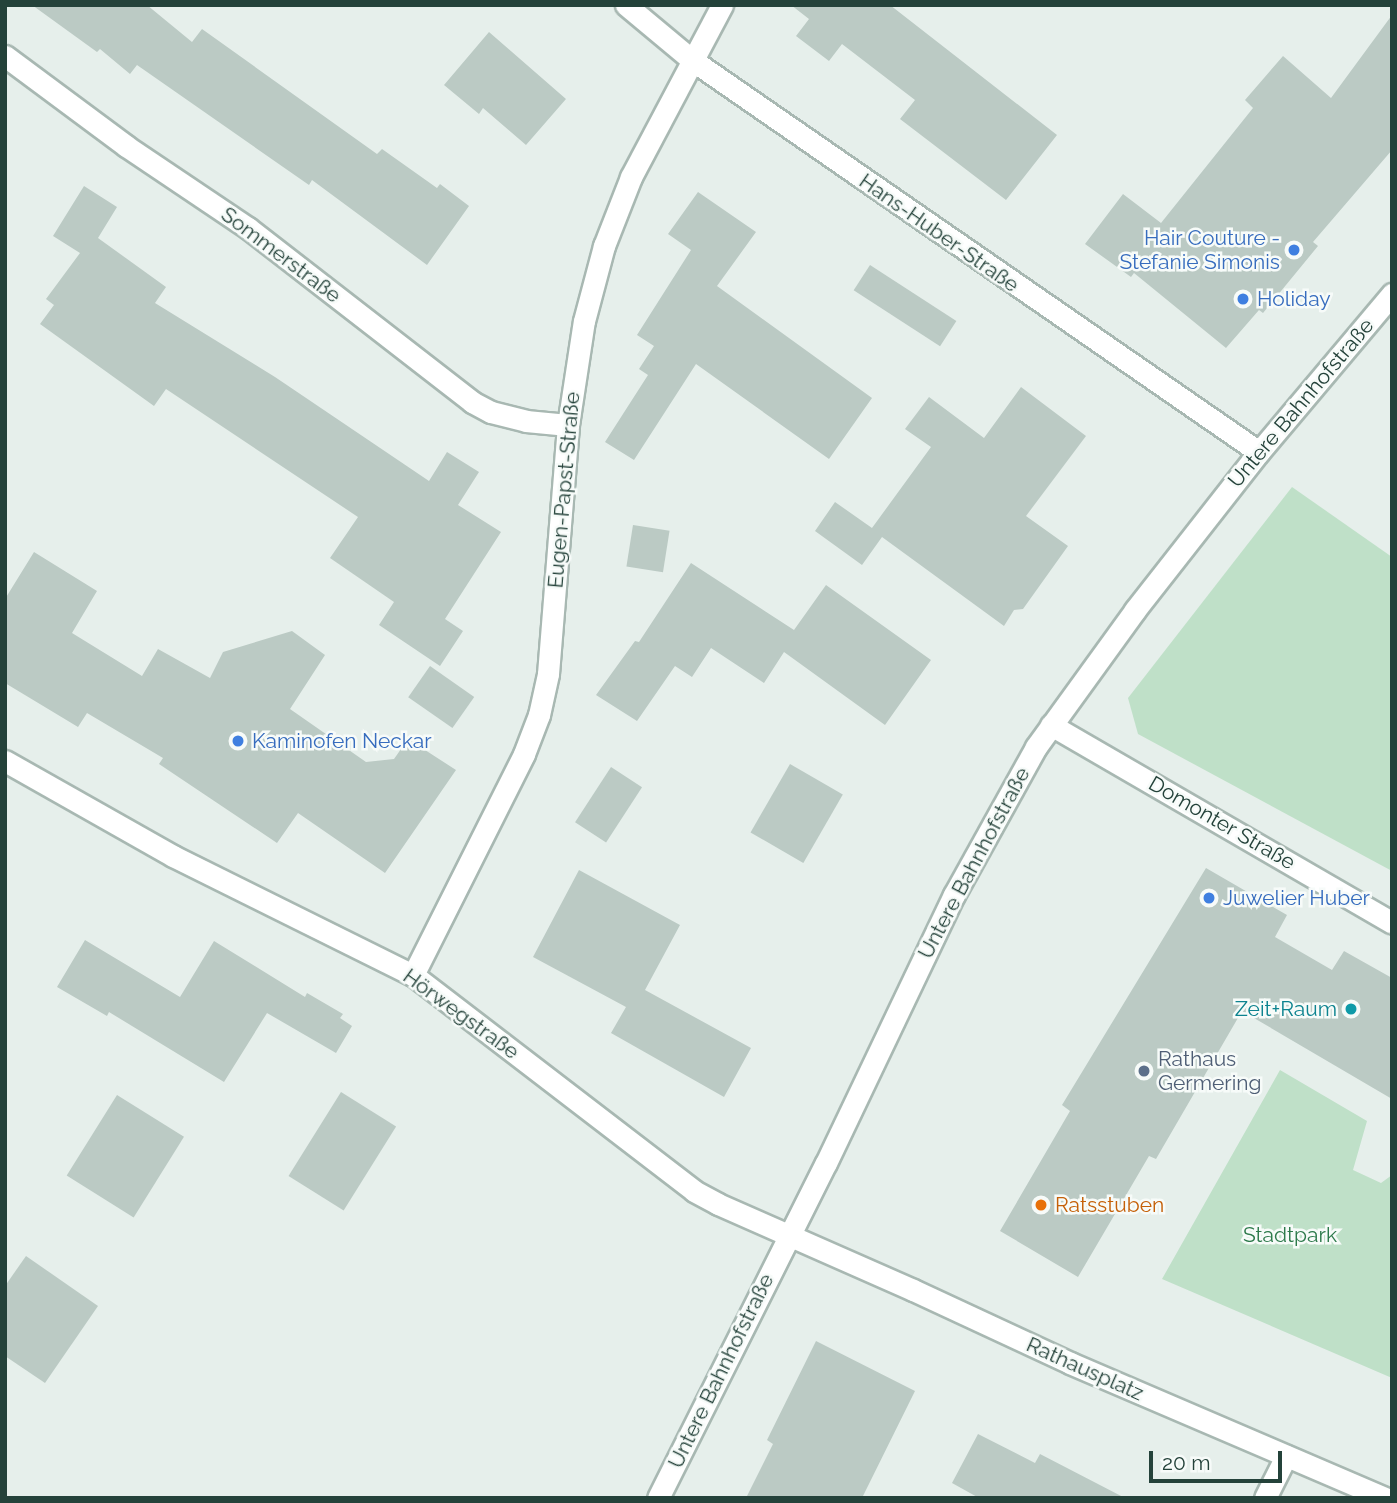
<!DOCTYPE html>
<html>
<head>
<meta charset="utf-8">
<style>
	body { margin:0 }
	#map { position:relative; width:1397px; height:1503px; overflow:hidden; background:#e6efeb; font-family:Raleway,sans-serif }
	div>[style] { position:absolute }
	.green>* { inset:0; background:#bfe0c8 }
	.building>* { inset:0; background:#bbcac4; transform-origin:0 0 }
	.roads { filter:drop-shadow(2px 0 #a8b8b2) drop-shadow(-2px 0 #a8b8b2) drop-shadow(0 2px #a8b8b2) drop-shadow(0 -2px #a8b8b2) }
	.minor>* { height:21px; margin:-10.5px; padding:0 10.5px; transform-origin:10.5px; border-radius:10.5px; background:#fff }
	.dots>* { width:19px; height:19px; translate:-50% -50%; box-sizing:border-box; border:4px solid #f7fbf9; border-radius:50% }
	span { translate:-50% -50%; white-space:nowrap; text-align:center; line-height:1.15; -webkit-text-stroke:5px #f7fbf9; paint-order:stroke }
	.street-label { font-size:21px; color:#24423a }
	.shop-label { font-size:21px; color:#366cbe }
	.right { translate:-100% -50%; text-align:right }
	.left { translate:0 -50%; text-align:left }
	.culture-label { font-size:21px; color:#0d838f }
	.service-label { font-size:21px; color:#4e5e75 }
	.food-label { font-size:21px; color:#c56008 }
	.park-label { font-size:21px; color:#2d7a4b }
	.frame { position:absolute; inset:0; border:7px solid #24423a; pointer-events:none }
	.scale { position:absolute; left:1149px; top:1451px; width:133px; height:32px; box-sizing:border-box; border:4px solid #24423a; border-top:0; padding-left:9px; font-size:21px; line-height:24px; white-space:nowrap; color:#24423a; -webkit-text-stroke:5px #f7fbf9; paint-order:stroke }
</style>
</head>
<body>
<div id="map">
	<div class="green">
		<i style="clip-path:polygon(1292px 487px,1392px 557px,1392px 871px,1138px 734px,1128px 698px)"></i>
		<i style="clip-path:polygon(1280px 1070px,1367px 1121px,1353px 1170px,1381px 1183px,1392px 1175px,1392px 1378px,1162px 1279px)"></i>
	</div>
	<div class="building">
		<i style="clip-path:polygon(32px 5px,147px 5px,192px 42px,202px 29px,377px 154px,382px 149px,437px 188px,440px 184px,469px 206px,427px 265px,312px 180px,309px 185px,137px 65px,130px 74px,100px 49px,97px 52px)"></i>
		<i style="clip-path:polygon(791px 5px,890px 5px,1057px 135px,1006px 200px,900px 119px,915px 100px,842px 44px,829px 61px,796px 36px,809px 19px)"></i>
		<i style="clip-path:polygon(1392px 15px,1392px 150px,1313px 242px,1318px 246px,1263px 313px,1259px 310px,1226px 348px,1134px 273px,1131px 277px,1085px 244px,1123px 194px,1161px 223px,1253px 108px,1245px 100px,1283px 56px,1331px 98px)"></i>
		<i style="clip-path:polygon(489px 32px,566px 99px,526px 145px,483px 108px,479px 114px,444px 85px)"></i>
		<i style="clip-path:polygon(84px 186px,117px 207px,98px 238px,166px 287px,155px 303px,275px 377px,429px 481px,447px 452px,479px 472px,458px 505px,501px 532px,445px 619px,463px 631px,440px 666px,379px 625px,394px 602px,330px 558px,358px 517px,166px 389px,154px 406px,40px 324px,54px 305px,46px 299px,80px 253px,53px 236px)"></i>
		<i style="clip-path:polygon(698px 192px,756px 232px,717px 286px,872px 398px,829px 459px,696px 364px,634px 460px,605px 442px,648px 375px,639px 369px,654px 346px,637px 335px,691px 250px,668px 234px)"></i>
		<i style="left:870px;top:265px;width:103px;height:30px;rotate:33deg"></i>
		<i style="clip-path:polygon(1021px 387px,1086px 436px,1026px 516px,1068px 546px,1023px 609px,1014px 610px,1004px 626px,882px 537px,862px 565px,815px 531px,835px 502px,872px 528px,931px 447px,905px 429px,929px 397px,984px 438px)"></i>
		<i style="left:633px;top:525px;width:37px;height:42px;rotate:9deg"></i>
		<i style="clip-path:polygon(34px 552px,97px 591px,72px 633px,142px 676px,158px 649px,210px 678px,223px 652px,292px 631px,325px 655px,290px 709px,366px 762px,394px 759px,408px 739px,456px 770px,385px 873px,298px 813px,277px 843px,159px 764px,163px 758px,87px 713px,78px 727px,5px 683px,5px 599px)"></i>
		<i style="clip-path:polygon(691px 563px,794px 630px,826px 585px,931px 660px,885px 725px,784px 652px,764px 683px,711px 648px,692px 677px,675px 666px,637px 721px,596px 695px,635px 641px,639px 642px)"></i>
		<i style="left:430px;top:666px;width:54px;height:38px;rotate:35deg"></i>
		<i style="left:790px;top:764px;width:61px;height:79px;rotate:30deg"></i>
		<i style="left:611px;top:767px;width:37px;height:66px;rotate:33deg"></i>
		<i style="clip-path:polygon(1206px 868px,1287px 915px,1275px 937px,1332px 970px,1344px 951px,1392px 978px,1392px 1099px,1242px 1011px,1156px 1159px,1149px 1156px,1078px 1277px,1000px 1231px,1070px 1111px,1062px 1105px)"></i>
		<i style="clip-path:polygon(579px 870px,680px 925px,645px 990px,751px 1048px,724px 1097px,611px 1033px,626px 1007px,533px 957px)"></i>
		<i style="clip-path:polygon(85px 940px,180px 997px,214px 941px,305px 997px,307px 993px,343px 1014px,340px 1018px,352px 1026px,336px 1053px,267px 1013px,224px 1082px,109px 1012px,107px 1016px,57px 987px)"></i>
		<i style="left:341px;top:1092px;width:65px;height:99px;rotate:32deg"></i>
		<i style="left:117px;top:1095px;width:79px;height:95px;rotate:32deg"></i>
		<i style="clip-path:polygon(26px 1256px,98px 1306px,45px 1383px,5px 1356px,5px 1286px)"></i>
		<i style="clip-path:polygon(816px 1341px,915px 1391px,862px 1498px,746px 1498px,773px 1444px,767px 1440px)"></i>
		<i style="clip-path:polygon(978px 1434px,1035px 1463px,1040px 1454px,1125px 1498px,979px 1498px,952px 1483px)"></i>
	</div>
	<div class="roads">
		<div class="minor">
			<i style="left:626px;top:5px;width:86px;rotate:39.8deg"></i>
			<i style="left:692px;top:60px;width:689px;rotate:34.66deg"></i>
			<i style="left:5px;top:56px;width:151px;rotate:36.6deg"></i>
			<i style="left:126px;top:146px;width:147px;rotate:33.9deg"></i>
			<i style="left:248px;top:228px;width:284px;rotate:37.8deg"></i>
			<i style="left:472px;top:402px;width:21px;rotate:28deg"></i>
			<i style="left:491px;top:412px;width:36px;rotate:14deg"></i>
			<i style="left:526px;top:421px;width:42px;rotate:5.4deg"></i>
			<i style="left:1051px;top:725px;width:394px;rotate:30.1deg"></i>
			<i style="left:5px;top:761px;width:193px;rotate:29.5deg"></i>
			<i style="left:173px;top:856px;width:268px;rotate:26.4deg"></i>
			<i style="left:413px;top:975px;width:354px;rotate:37.5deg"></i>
			<i style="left:694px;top:1191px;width:27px;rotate:28deg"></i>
			<i style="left:718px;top:1204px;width:213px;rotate:23.8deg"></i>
			<i style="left:913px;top:1290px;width:173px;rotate:24.9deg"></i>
			<i style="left:1070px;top:1363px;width:343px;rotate:23.2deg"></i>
			<i style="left:413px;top:975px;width:247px;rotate:-63.3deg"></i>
			<i style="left:524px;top:754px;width:42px;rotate:-69deg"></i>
			<i style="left:539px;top:715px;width:42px;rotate:-77.6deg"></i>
			<i style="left:548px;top:674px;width:250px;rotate:-85.4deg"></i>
			<i style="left:568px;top:425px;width:105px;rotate:-81.3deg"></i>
			<i style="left:584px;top:321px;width:78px;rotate:-75.1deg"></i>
			<i style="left:604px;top:246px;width:74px;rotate:-68.6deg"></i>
			<i style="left:631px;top:177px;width:195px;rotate:-62.1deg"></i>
			<i style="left:658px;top:1498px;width:375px;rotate:-63.4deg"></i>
			<i style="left:826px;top:1163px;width:297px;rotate:-64.5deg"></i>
			<i style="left:954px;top:895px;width:169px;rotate:-61deg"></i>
			<i style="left:1036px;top:747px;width:169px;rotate:-54.1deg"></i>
			<i style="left:1135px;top:610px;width:201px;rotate:-51.9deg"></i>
			<i style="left:1259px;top:452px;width:207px;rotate:-49.9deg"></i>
			<i style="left:1265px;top:1498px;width:47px;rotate:-63.4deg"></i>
		</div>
	</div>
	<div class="dots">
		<i style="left:1294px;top:250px;background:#3f7fe0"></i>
		<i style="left:1243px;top:299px;background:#3f7fe0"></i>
		<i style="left:238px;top:741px;background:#3f7fe0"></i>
		<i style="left:1209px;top:898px;background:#3f7fe0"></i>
		<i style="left:1351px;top:1009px;background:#0f9aa8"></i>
		<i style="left:1144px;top:1071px;background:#5c6f8a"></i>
		<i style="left:1041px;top:1205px;background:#e8710a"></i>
	</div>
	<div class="street-label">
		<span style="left:939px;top:233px;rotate:35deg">Hans-Huber-Straße</span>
		<span style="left:281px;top:255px;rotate:37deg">Sommerstraße</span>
		<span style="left:1301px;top:403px;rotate:-50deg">Untere Bahnhofstraße</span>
		<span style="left:564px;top:490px;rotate:-85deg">Eugen-Papst-Straße</span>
		<span style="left:1222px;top:823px;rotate:30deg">Domonter Straße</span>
		<span style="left:974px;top:863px;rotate:-62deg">Untere Bahnhofstraße</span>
		<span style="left:461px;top:1014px;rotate:36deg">Hörwegstraße</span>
		<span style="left:1085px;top:1369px;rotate:24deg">Rathausplatz</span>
		<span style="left:721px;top:1371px;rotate:-64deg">Untere Bahnhofstraße</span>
	</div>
	<div class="shop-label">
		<span class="right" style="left:1280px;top:250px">Hair Couture -<br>Stefanie Simonis</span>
		<span class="left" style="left:1257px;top:299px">Holiday</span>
		<span class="left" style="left:252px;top:741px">Kaminofen Neckar</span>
		<span class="left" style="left:1223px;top:898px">Juwelier Huber</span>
	</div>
	<div class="culture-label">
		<span class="right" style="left:1337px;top:1009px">Zeit+Raum</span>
	</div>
	<div class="service-label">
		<span class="left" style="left:1158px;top:1071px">Rathaus<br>Germering</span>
	</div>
	<div class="food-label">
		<span class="left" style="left:1055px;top:1205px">Ratsstuben</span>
	</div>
	<div class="park-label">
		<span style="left:1290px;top:1235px">Stadtpark</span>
	</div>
	<div class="frame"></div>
	<div class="scale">20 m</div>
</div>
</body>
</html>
